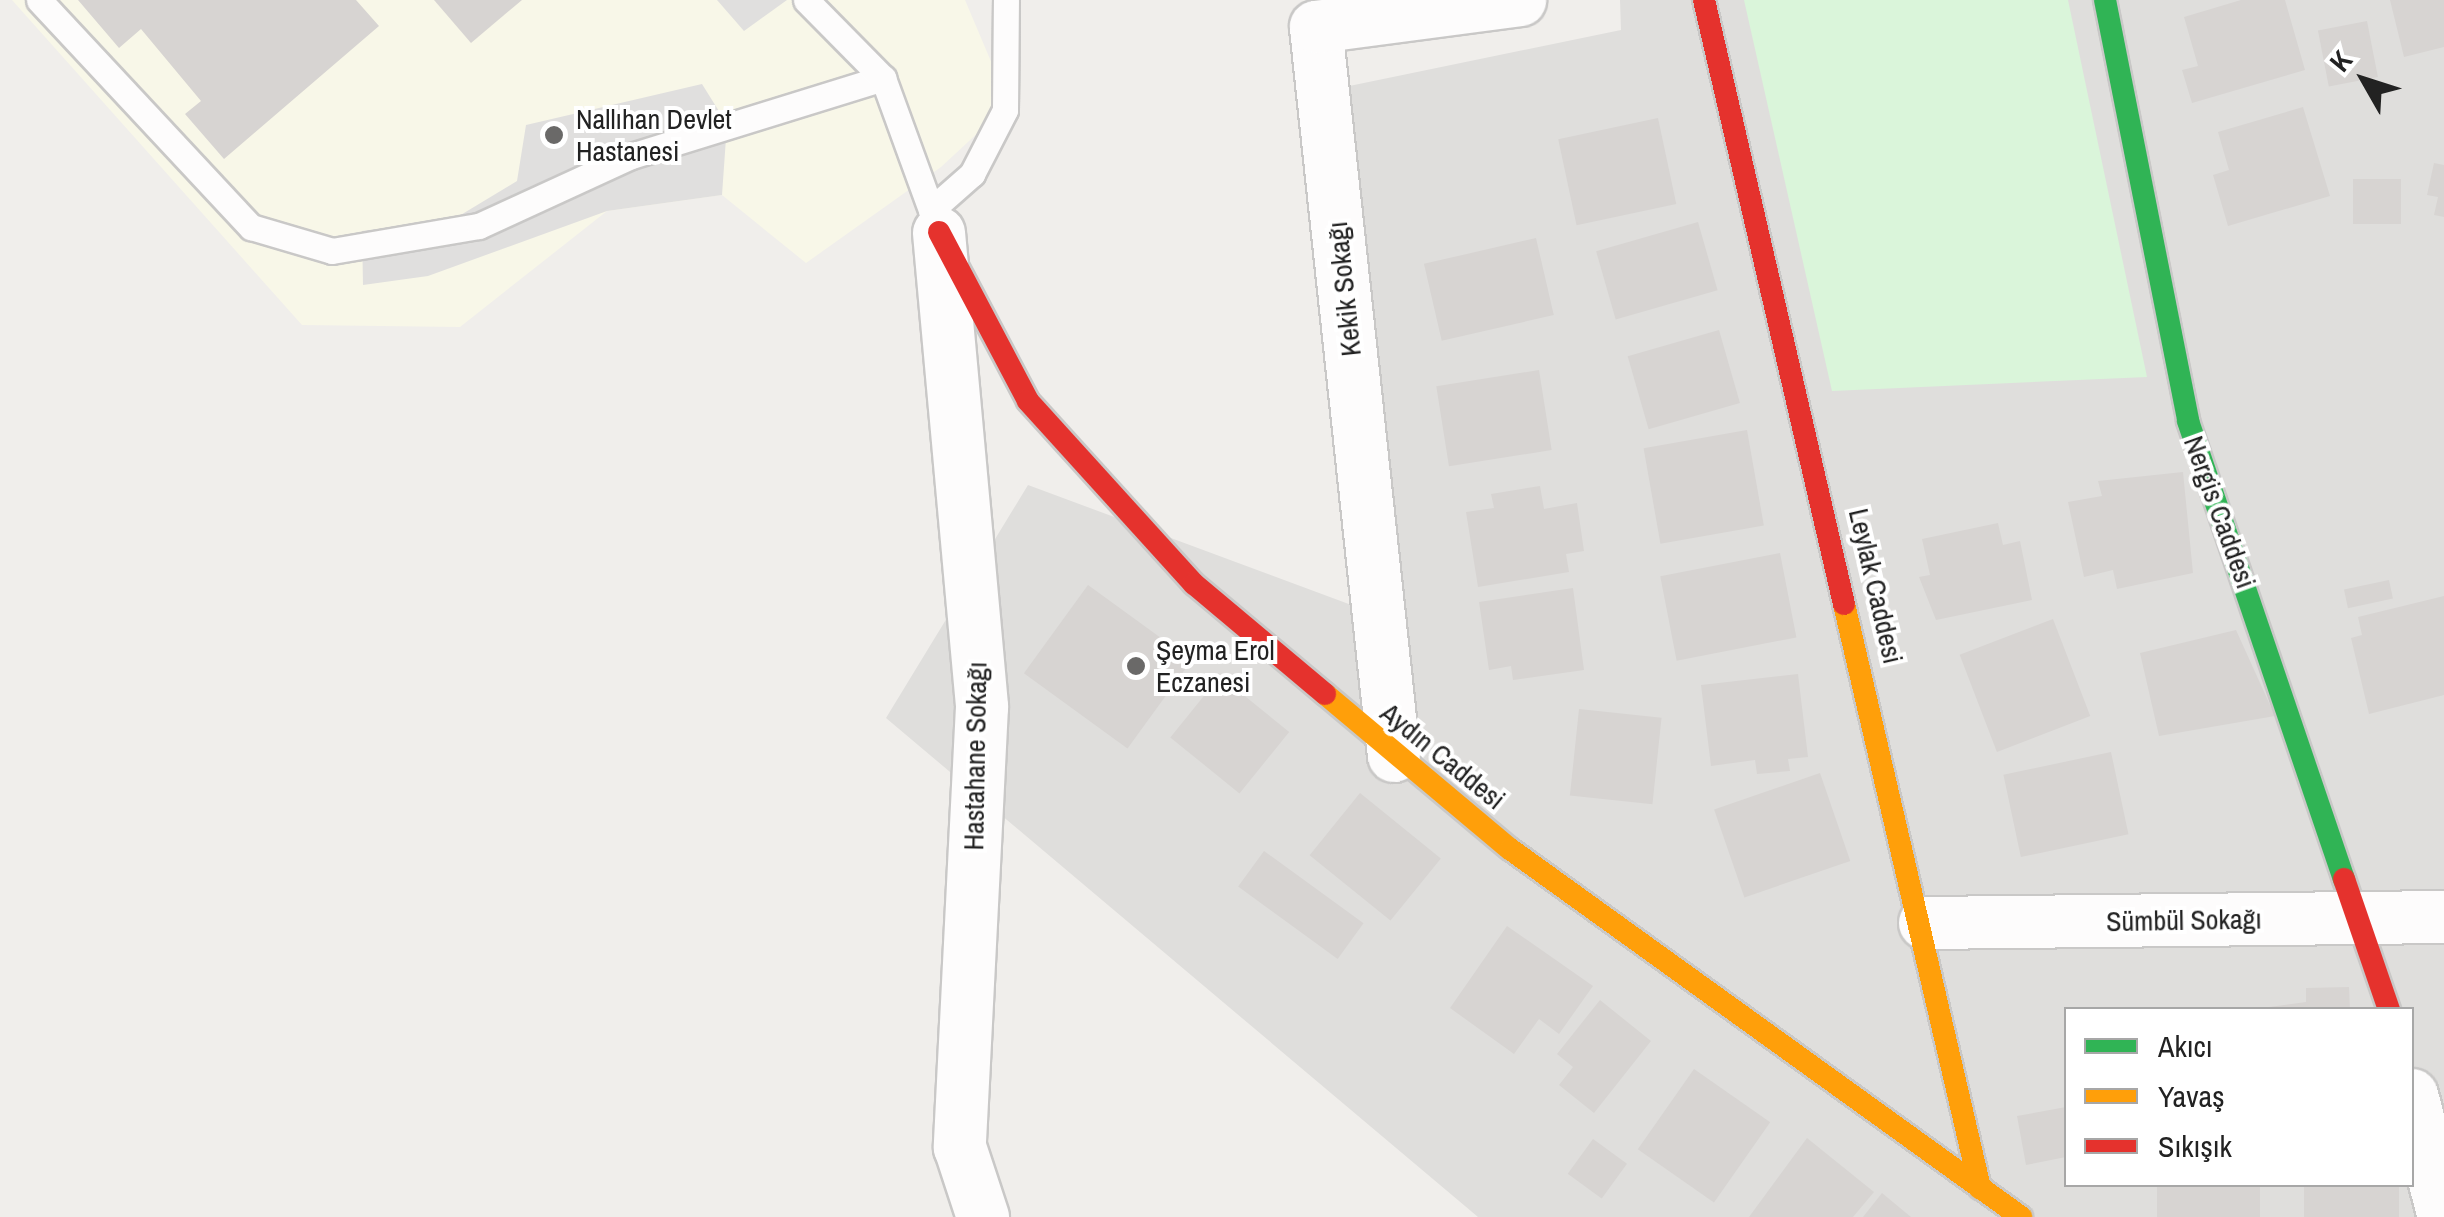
<!DOCTYPE html>
<html>
<head>
<meta charset="utf-8">
<style>
	body { margin:0 }
	#map { position:relative; width:2444px; height:1217px; overflow:hidden; background:#f0eeeb; font-family:"Archivo Narrow",sans-serif }
	div>[style] { position:absolute }
	.residential>* { inset:0; background:#dfdedc }
	.education>* { inset:0; background:#f8f7e8 }
	.park>* { inset:0; background:#daf5da }
	.parking>* { inset:0; background:#e0dfde }
	.building>* { inset:0; background:#d7d4d2; transform-origin:0 0 }
	.roads { filter:drop-shadow(2px 0 #c9c8c7) drop-shadow(-2px 0 #c9c8c7) drop-shadow(0 2px #c9c8c7) drop-shadow(0 -2px #c9c8c7) }
	.lane>* { height:25px; margin:-12.5px; padding:0 12.5px; transform-origin:12.5px; border-radius:12.5px; background:#fdfcfc }
	.street>* { height:52px; margin:-26px; padding:0 26px; transform-origin:26px; border-radius:26px; background:#fdfcfc }
	.fast>* { height:22px; margin:-11px; padding:0 11px; transform-origin:11px; border-radius:11px; background:#30b455 }
	.slow>* { height:22px; margin:-11px; padding:0 11px; transform-origin:11px; border-radius:11px; background:#ff9f0a }
	.jam>* { height:22px; margin:-11px; padding:0 11px; transform-origin:11px; border-radius:11px; background:#e5322d }
	.dots>* { width:28px; height:28px; translate:-50% -50%; box-sizing:border-box; border:5px solid #fff; border-radius:50% }
	span { translate:-50% -50%; white-space:nowrap; text-align:center; line-height:1.15; -webkit-text-stroke:8px #fff; paint-order:stroke }
	.poi-label { font-size:28px; color:#222 }
	.left { translate:0 -50%; text-align:left }
	.street-label { font-size:28px; color:#222 }
	.legend { position:absolute; left:2064px; top:1007px; width:350px; height:180px; box-sizing:border-box; background:#fff; border:2px solid #a7a7a7; margin:0; padding:12px 18px; list-style:none; font-size:30px; color:#222 }
	.legend li { display:flex; align-items:center; gap:20px; height:50px }
	.legend b { width:50px; border:2px solid #a7a7a7 }
	.north { position:absolute; left:2314px; top:30px; width:100px; height:100px; -webkit-text-stroke:8px #fff; paint-order:stroke; rotate:309deg; font-size:28px; font-weight:700; line-height:40px; text-align:center; color:#222 }
	.north::after { content:''; display:block; margin:auto; width:35px; height:45px; background:#222; clip-path:polygon(50% 0,100% 100%,50% 72%,0 100%) }
</style>
</head>
<body>
<div id="map">
	<div class="residential">
		<i style="clip-path:polygon(evenodd,1620px 0,2444px 0,2444px 1217px,1478px 1217px,886px 718px,1028px 485px,1381px 616px,1296px 97px,1621px 30px,1620px 0,2066px 1010px,2412px 1010px,2412px 1184px,2066px 1184px,2066px 1010px)"></i>
	</div>
	<div class="education">
		<i style="clip-path:polygon(12px 0,965px 0,1009px 104px,941px 167px,806px 263px,722px 195px,607px 211px,460px 327px,302px 325px)"></i>
	</div>
	<div class="park">
		<i style="clip-path:polygon(1744px 0,2068px 0,2147px 377px,1832px 391px)"></i>
	</div>
	<div class="parking">
		<i style="clip-path:polygon(717px 0,787px 0,744px 31px)"></i>
		<i style="clip-path:polygon(702px 84px,727px 124px,722px 195px,607px 211px,428px 276px,363px 285px,362px 231px,454px 219px,517px 181px,526px 125px)"></i>
	</div>
	<div class="building">
		<i style="clip-path:polygon(78px 0,356px 0,379px 26px,224px 159px,185px 114px,201px 101px,141px 29px,119px 48px)"></i>
		<i style="clip-path:polygon(434px 0,522px 0,471px 43px)"></i>
		<i style="clip-path:polygon(2241px 0,2285px 0,2305px 70px,2192px 103px,2182px 70px,2198px 66px,2184px 17px)"></i>
		<i style="clip-path:polygon(2390px 0,2444px 0,2444px 47px,2404px 57px)"></i>
		<i style="left:2367px;top:21px;width:57px;height:50px;rotate:79deg"></i>
		<i style="clip-path:polygon(2303px 107px,2330px 196px,2228px 226px,2213px 175px,2229px 170px,2218px 132px)"></i>
		<i style="left:1658px;top:118px;width:88px;height:102px;rotate:78deg"></i>
		<i style="clip-path:polygon(2434px 163px,2444px 165px,2444px 217px,2434px 215px,2438px 197px,2427px 195px)"></i>
		<i style="left:2353px;top:179px;width:48px;height:45px"></i>
		<i style="left:1698px;top:222px;width:71px;height:106px;rotate:74deg"></i>
		<i style="left:1536px;top:238px;width:79px;height:115px;rotate:77deg"></i>
		<i style="left:1719px;top:330px;width:76px;height:95px;rotate:74deg"></i>
		<i style="left:1539px;top:370px;width:81px;height:104px;rotate:81deg"></i>
		<i style="left:1747px;top:430px;width:97px;height:105px;rotate:80deg"></i>
		<i style="clip-path:polygon(2183px 472px,2193px 573px,2117px 589px,2113px 570px,2084px 577px,2068px 502px,2102px 496px,2098px 481px)"></i>
		<i style="clip-path:polygon(1540px 486px,1544px 509px,1577px 503px,1584px 551px,1566px 554px,1569px 572px,1478px 587px,1466px 512px,1494px 508px,1491px 494px)"></i>
		<i style="clip-path:polygon(1998px 523px,2003px 545px,2020px 541px,2032px 600px,1936px 620px,1919px 577px,1930px 575px,1922px 539px)"></i>
		<i style="left:1780px;top:553px;width:86px;height:122px;rotate:79deg"></i>
		<i style="left:2389px;top:580px;width:19px;height:46px;rotate:78deg"></i>
		<i style="left:1088px;top:585px;width:128px;height:109px;rotate:36deg"></i>
		<i style="clip-path:polygon(1573px 588px,1584px 670px,1513px 680px,1511px 666px,1489px 670px,1479px 602px)"></i>
		<i style="clip-path:polygon(2444px 596px,2444px 695px,2369px 714px,2351px 638px,2362px 635px,2358px 617px)"></i>
		<i style="left:2053px;top:619px;width:104px;height:100px;rotate:69deg"></i>
		<i style="clip-path:polygon(2236px 630px,2275px 716px,2159px 736px,2140px 653px)"></i>
		<i style="clip-path:polygon(1798px 674px,1808px 757px,1788px 759px,1790px 771px,1757px 774px,1755px 760px,1711px 766px,1701px 685px)"></i>
		<i style="left:1220px;top:676px;width:89px;height:79px;rotate:39deg"></i>
		<i style="left:1579px;top:709px;width:83px;height:87px;rotate:6deg"></i>
		<i style="left:2111px;top:752px;width:84px;height:110px;rotate:78deg"></i>
		<i style="left:1820px;top:773px;width:93px;height:112px;rotate:71deg"></i>
		<i style="left:1360px;top:793px;width:104px;height:80px;rotate:39deg"></i>
		<i style="left:1264px;top:851px;width:123px;height:44px;rotate:36deg"></i>
		<i style="clip-path:polygon(1507px 926px,1593px 986px,1559px 1034px,1539px 1019px,1514px 1054px,1450px 1008px)"></i>
		<i style="clip-path:polygon(2349px 987px,2350px 1010px,2246px 1010px,2306px 1002px,2306px 988px)"></i>
		<i style="clip-path:polygon(1600px 1000px,1651px 1041px,1594px 1113px,1559px 1085px,1573px 1067px,1557px 1054px)"></i>
		<i style="left:1694px;top:1069px;width:93px;height:98px;rotate:35deg"></i>
		<i style="clip-path:polygon(2066px 1107px,2066px 1157px,2026px 1165px,2017px 1116px)"></i>
		<i style="clip-path:polygon(1807px 1138px,1874px 1192px,1853px 1217px,1749px 1217px)"></i>
		<i style="left:1593px;top:1139px;width:42px;height:43px;rotate:36deg"></i>
		<i style="left:2157px;top:1184px;width:103px;height:33px"></i>
		<i style="left:2304px;top:1184px;width:95px;height:33px"></i>
		<i style="clip-path:polygon(1882px 1193px,1911px 1217px,1863px 1217px)"></i>
	</div>
	<div class="roads">
		<div class="lane">
			<i style="left:39px;top:0;width:311px;rotate:47deg"></i>
			<i style="left:251px;top:227px;width:84px;rotate:16.5deg"></i>
			<i style="left:332px;top:251px;width:149px;rotate:-9.7deg"></i>
			<i style="left:479px;top:226px;width:167px;rotate:-24.7deg"></i>
			<i style="left:631px;top:156px;width:264px;rotate:-17.2deg"></i>
			<i style="left:806px;top:0;width:110px;rotate:45.4deg"></i>
			<i style="left:883px;top:78px;width:164px;rotate:70deg"></i>
			<i style="left:931px;top:210px;width:55px;rotate:-41.3deg"></i>
			<i style="left:972px;top:174px;width:72px;rotate:-62.7deg"></i>
			<i style="left:1005px;top:110px;width:110px;rotate:-89.5deg"></i>
		</div>
		<div class="street">
			<i style="left:939px;top:233px;width:476px;rotate:84.8deg"></i>
			<i style="left:982px;top:707px;width:441px;rotate:92.9deg"></i>
			<i style="left:960px;top:1147px;width:74px;rotate:71.8deg"></i>
			<i style="left:1394px;top:756px;width:733px;rotate:-96.11deg"></i>
			<i style="left:1316px;top:27px;width:206px;rotate:-7.5deg"></i>
			<i style="left:1925px;top:923px;width:519px;rotate:-0.66deg"></i>
			<i style="left:2412px;top:1095px;width:126px;rotate:75.3deg"></i>
		</div>
		<div class="fast">
			<i style="left:2105px;top:0;width:429px;rotate:78.8deg"></i>
			<i style="left:2188px;top:421px;width:484px;rotate:71.2deg"></i>
		</div>
		<div class="slow">
			<i style="left:1844px;top:604px;width:600px;rotate:76.89deg"></i>
			<i style="left:1325px;top:694px;width:241px;rotate:40deg"></i>
			<i style="left:1510px;top:849px;width:630px;rotate:35.76deg"></i>
		</div>
		<div class="jam">
			<i style="left:1704px;top:0;width:620px;rotate:76.95deg"></i>
			<i style="left:939px;top:232px;width:191px;rotate:62.2deg"></i>
			<i style="left:1028px;top:401px;width:247px;rotate:47.8deg"></i>
			<i style="left:1194px;top:584px;width:171px;rotate:40deg"></i>
			<i style="left:2344px;top:879px;width:139px;rotate:71deg"></i>
		</div>
	</div>
	<div class="dots">
		<i style="left:554px;top:135px;background:#6a6968"></i>
		<i style="left:1136px;top:666px;background:#6a6968"></i>
	</div>
	<div class="poi-label">
		<span class="left" style="left:576px;top:135px">Nallıhan Devlet<br>Hastanesi</span>
		<span class="left" style="left:1156px;top:666px">Şeyma Erol<br>Eczanesi</span>
	</div>
	<div class="street-label">
		<span style="left:1344px;top:289px;rotate:-96deg">Kekik Sokağı</span>
		<span style="left:2220px;top:512px;rotate:70deg">Nergis Caddesi</span>
		<span style="left:1876px;top:586px;rotate:77deg">Leylak Caddesi</span>
		<span style="left:975px;top:756px;rotate:-89deg">Hastahane Sokağı</span>
		<span style="left:1443px;top:756px;rotate:39deg">Aydın Caddesi</span>
		<span style="left:2184px;top:920px;rotate:-1deg">Sümbül Sokağı</span>
	</div>
	<ul class="legend">
	<li><b style="height:12px;background:#30b455"></b>Akıcı</li>
	<li><b style="height:12px;background:#ff9f0a"></b>Yavaş</li>
	<li><b style="height:12px;background:#e5322d"></b>Sıkışık</li>
	</ul>
	<div class="north">K</div>
</div>
</body>
</html>
